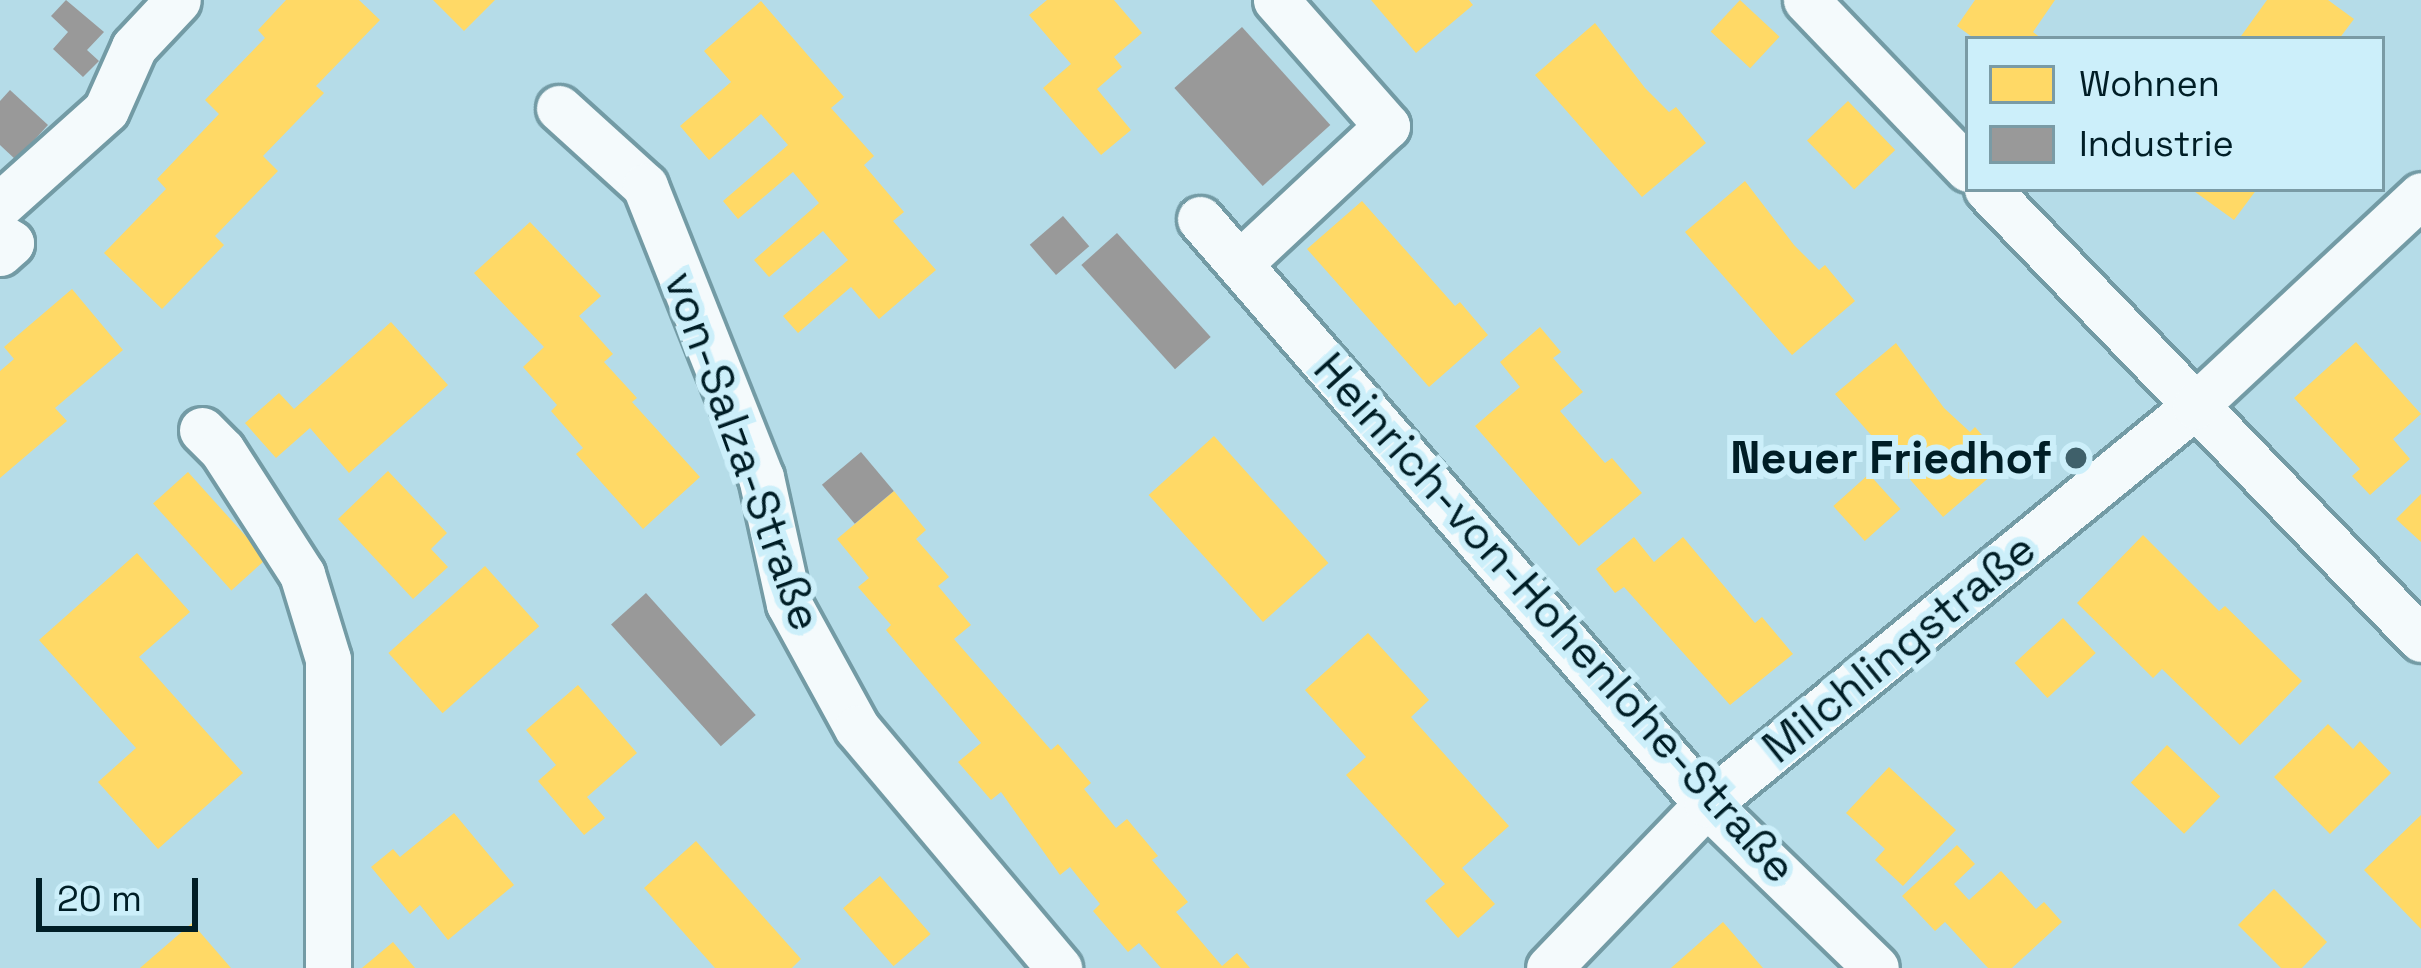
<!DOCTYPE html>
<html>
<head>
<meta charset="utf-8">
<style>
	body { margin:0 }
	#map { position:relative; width:2421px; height:968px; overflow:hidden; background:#b5dce8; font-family:"Space Grotesk",sans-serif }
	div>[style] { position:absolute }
	.homes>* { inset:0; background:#ffd966; transform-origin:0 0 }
	.industry>* { inset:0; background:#999; transform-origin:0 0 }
	.roads { filter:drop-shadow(3px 0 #739ba5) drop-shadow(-3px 0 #739ba5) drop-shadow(0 3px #739ba5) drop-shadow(0 -3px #739ba5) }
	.minor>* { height:45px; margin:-22.5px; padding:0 22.5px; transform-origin:22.5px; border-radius:22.5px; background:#f4fafc }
	.dots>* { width:33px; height:33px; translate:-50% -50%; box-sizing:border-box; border:6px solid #cceffa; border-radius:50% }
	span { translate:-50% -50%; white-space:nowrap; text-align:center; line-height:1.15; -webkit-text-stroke:12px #cceffa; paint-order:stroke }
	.street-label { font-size:45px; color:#001e26 }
	.poi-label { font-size:45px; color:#001e26; font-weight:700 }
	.right { translate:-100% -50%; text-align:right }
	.legend { position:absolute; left:1965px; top:36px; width:420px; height:156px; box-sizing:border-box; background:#cceffa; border:3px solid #7a9ba5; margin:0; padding:15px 21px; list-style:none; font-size:36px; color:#001e26 }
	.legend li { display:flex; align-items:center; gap:24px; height:60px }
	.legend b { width:60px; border:3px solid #7a9ba5 }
	.scale { position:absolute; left:36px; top:878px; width:162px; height:54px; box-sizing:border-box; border:6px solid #001e26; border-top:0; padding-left:15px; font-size:36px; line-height:42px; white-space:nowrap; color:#001e26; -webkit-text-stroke:9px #cceffa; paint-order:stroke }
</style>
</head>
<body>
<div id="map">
	<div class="homes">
		<i style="clip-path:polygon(286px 0,359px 0,380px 20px,316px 86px,324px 93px,263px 156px,278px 171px,215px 236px,224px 245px,162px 309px,104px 253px,166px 189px,157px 179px,219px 114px,205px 100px,265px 38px,258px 30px)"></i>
		<i style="clip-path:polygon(433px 0,495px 0,464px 31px)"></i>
		<i style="clip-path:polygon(1047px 0,1114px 0,1142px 33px,1114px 57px,1122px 67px,1097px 89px,1131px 130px,1101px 155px,1043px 88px,1071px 64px,1029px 15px)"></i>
		<i style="clip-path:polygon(1371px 0,1469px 0,1473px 5px,1416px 53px)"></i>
		<i style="left:1740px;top:0;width:54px;height:43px;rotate:43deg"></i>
		<i style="clip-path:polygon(1975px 0,2055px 0,2033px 32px,2042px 39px,1975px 39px,1957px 26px)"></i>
		<i style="clip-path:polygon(2267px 0,2328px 0,2354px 19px,2339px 39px,2239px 39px)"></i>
		<i style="clip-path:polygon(761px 1px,844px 97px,831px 108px,874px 156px,864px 165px,904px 212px,893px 221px,936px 270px,879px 319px,851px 287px,798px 333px,783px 316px,848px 260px,823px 231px,769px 277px,754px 260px,819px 203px,793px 172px,738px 219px,723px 201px,788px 145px,761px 114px,709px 160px,680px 126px,731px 82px,704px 51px)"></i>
		<i style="clip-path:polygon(1595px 23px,1645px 88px,1669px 112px,1676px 107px,1706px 143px,1642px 197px,1535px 75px)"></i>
		<i style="left:1848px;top:101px;width:68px;height:57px;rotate:46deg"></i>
		<i style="clip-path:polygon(1745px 181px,1794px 245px,1819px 270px,1825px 265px,1855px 301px,1792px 355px,1685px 232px)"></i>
		<i style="clip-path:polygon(2191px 189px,2257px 189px,2234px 220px)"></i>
		<i style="clip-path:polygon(1362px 201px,1455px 306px,1460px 302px,1488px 335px,1429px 387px,1307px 249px)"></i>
		<i style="clip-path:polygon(530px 222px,601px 296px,579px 316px,613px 354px,604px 362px,637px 398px,632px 402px,700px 477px,643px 529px,576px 454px,583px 448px,551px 411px,557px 405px,523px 367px,544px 347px,474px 273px)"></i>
		<i style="clip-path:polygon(72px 289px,123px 350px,55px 408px,67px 421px,0 478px,0 371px,14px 359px,4px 347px)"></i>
		<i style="clip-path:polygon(391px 322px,448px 385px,349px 473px,310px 428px,276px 458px,245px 423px,279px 393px,294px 409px)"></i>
		<i style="clip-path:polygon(1540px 327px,1561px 352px,1553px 358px,1583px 392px,1560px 411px,1605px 463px,1612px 458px,1642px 493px,1579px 546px,1475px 426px,1520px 387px,1500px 362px)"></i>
		<i style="clip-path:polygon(2356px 342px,2421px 414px,2393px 439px,2410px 459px,2370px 495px,2352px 476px,2360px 469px,2294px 398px)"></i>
		<i style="clip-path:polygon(1896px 343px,1944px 408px,1970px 432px,1975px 427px,2006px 463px,1943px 517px,1835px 394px)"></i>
		<i style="left:1214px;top:436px;width:171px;height:88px;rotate:48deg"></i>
		<i style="clip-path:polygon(388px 471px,447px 533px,431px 549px,448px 567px,413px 599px,338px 519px)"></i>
		<i style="left:188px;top:472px;width:117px;height:47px;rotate:48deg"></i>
		<i style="left:1869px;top:474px;width:47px;height:48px;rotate:48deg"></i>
		<i style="clip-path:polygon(894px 491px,926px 530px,916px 539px,949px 577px,938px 586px,971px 625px,954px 639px,1051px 750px,1058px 744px,1091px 783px,1084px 789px,1116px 828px,1127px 819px,1158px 856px,1152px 860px,1188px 902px,1176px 912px,1222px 966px,1237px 953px,1250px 968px,1161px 968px,1139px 943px,1128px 952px,1093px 911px,1100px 904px,1070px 867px,1060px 875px,1001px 792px,991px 800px,958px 762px,981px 743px,886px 630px,891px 625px,858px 587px,869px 578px,837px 539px)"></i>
		<i style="clip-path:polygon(2421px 494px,2421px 542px,2396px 519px)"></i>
		<i style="clip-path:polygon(2143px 535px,2219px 611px,2225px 606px,2302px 681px,2240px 745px,2162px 669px,2153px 678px,2077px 603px)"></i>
		<i style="clip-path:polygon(1634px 537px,1654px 562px,1683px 537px,1755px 623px,1762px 617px,1793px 654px,1730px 705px,1624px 587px,1615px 593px,1596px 569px)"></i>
		<i style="clip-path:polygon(137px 553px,190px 612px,139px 657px,243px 773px,158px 849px,98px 782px,136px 748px,39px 640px)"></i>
		<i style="left:485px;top:566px;width:81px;height:130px;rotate:48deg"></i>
		<i style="left:2063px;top:618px;width:48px;height:66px;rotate:47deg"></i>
		<i style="clip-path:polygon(1368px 633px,1429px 700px,1411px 717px,1509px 826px,1462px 868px,1495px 904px,1458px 938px,1425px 901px,1445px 884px,1346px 775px,1366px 757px,1305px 690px)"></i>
		<i style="clip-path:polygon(578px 685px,637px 753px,587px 797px,605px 818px,584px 835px,538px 781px,556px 765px,526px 730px)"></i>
		<i style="clip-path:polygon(2328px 724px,2353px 749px,2360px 741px,2391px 773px,2330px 834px,2274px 777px)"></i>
		<i style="left:2167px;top:745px;width:74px;height:52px;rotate:44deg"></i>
		<i style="clip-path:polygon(1889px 767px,1956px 830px,1903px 886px,1875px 860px,1885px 849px,1846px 813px)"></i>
		<i style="clip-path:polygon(454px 813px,514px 885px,448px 940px,420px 905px,410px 914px,371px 867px,393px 849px,400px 857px)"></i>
		<i style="clip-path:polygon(2421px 815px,2421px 929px,2364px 870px)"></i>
		<i style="clip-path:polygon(696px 841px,801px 959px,792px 968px,715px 968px,644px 888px)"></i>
		<i style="clip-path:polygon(1957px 845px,1975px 864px,1954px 884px,1969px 900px,2001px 871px,2036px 909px,2044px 902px,2062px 922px,2012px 968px,1988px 968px,1945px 922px,1935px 931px,1902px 896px)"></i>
		<i style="left:880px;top:876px;width:77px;height:49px;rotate:49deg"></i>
		<i style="clip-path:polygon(2274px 889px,2327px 942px,2302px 968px,2281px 968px,2238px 925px)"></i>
		<i style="clip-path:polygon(1723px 922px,1763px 968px,1671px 968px)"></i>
		<i style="clip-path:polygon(192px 923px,231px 968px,140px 968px)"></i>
		<i style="clip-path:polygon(393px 942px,415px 968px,362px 968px)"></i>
	</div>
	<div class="industry">
		<i style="clip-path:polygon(66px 0,104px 32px,87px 50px,99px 61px,83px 77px,53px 49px,68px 32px,51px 16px)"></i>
		<i style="left:1242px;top:27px;width:132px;height:91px;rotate:48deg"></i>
		<i style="clip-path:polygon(10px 90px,48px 125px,16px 160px,0 145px,0 101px)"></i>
		<i style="left:1063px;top:216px;width:40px;height:44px;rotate:49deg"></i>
		<i style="left:1117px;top:233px;width:140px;height:48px;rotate:48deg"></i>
		<i style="left:861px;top:452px;width:51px;height:51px;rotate:50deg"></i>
		<i style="left:646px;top:593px;width:164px;height:47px;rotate:48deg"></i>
	</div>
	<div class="roads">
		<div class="minor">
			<i style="left:1806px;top:0;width:234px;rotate:46.2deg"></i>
			<i style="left:559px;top:108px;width:116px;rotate:42.2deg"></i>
			<i style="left:645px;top:186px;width:313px;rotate:68.3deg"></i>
			<i style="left:761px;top:477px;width:130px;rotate:77.6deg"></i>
			<i style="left:789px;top:604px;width:141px;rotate:61.3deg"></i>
			<i style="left:857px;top:728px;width:314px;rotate:49.9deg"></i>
			<i style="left:1987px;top:189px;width:625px;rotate:46.04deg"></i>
			<i style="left:0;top:205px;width:142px;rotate:-41.9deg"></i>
			<i style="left:106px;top:110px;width:69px;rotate:-66deg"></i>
			<i style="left:134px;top:47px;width:64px;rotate:-46.9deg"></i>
			<i style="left:1200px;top:219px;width:774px;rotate:49.09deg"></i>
			<i style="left:1707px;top:804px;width:235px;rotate:44.1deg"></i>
			<i style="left:0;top:236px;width:13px;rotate:32deg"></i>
			<i style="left:11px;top:243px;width:15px;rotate:138deg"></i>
			<i style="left:1240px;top:263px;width:201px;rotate:-43deg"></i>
			<i style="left:1387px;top:126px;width:168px;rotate:-131.4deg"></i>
			<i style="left:202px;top:430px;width:28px;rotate:45deg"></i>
			<i style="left:222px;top:450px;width:148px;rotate:57.2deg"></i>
			<i style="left:302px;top:574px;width:89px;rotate:73deg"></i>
			<i style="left:328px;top:659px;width:309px;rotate:90deg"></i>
			<i style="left:1549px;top:968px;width:228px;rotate:-46.1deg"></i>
			<i style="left:1707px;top:804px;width:630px;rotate:-39.2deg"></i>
			<i style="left:2195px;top:406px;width:309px;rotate:-43deg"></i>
		</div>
	</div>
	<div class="dots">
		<i style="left:2076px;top:458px;background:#3f606a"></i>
	</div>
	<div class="street-label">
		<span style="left:743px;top:451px;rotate:70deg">von-Salza-Straße</span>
		<span style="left:1555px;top:618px;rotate:48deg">Heinrich-von-Hohenlohe-Straße</span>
		<span style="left:1899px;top:648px;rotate:-39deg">Milchlingstraße</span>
	</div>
	<div class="poi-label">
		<span class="right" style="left:2052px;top:458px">Neuer Friedhof</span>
	</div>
	<ul class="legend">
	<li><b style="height:33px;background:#ffd966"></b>Wohnen</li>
	<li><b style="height:33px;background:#999"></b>Industrie</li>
	</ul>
	<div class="scale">20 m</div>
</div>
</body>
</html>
